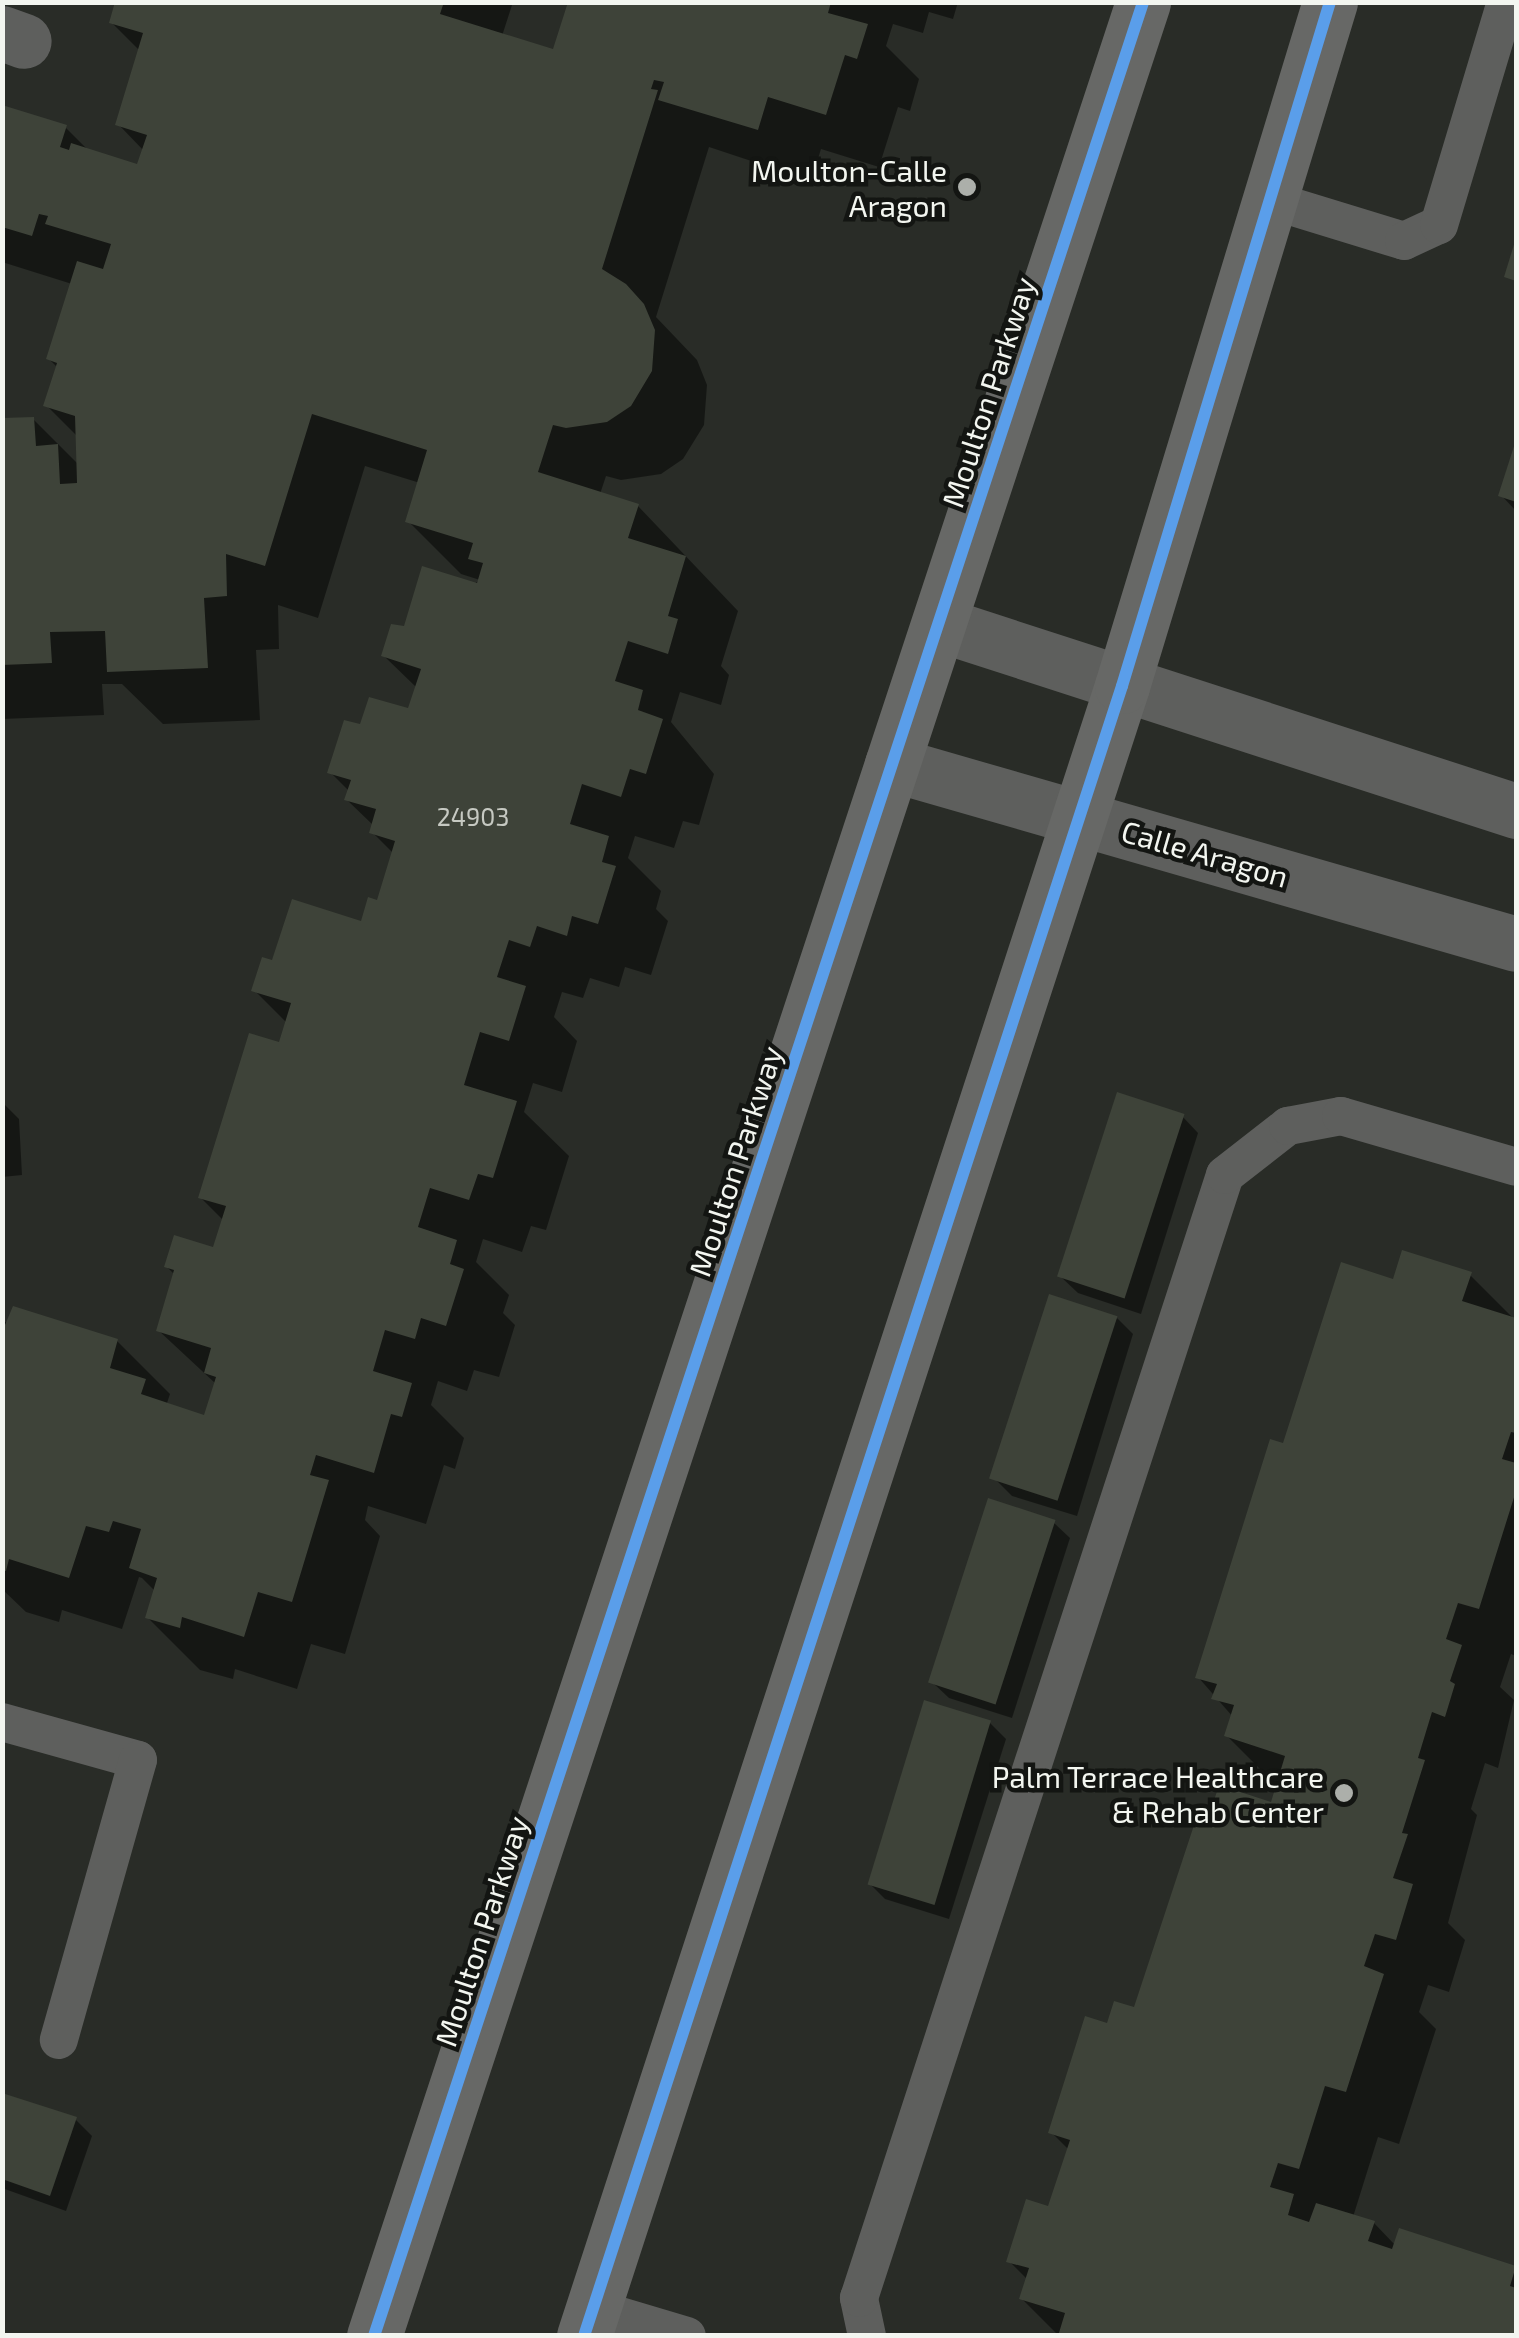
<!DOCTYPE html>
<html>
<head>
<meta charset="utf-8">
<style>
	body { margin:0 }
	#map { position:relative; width:1519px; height:2338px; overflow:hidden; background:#292c27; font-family:"Exo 2",sans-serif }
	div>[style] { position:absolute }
	.shadow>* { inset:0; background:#0007 }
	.building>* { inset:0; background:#3e4339; transform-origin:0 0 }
	.service>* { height:38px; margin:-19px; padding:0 19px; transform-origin:19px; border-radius:19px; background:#5e5f5d }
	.minor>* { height:55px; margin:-27.5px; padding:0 27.5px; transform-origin:27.5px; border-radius:27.5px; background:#5e5f5d }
	.tertiary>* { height:55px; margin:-27.5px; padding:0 27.5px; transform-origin:27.5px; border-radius:27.5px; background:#5e5f5d }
	.primary>* { height:55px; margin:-27.5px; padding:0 27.5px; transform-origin:27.5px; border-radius:27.5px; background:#676866 }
	.cycleway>* { height:12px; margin:-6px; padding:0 6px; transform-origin:6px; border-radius:6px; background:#5a9eea }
	.dots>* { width:28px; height:28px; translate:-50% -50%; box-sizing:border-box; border:5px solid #131512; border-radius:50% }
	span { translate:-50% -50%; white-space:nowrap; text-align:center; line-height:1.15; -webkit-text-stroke:9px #131512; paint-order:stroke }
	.number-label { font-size:25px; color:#c6c9c2 }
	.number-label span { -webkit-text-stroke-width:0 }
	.poi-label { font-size:30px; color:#f3f6f0 }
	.right { translate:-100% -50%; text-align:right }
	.street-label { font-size:30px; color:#f3f6f0 }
	.frame { position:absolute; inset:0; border:5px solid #f3f6f0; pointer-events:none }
</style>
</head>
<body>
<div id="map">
	<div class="shadow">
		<i style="clip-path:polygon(118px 2px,513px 2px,502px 36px,554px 52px,647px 2px,958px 2px,953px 19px,929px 12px,923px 33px,893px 24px,886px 46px,919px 79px,910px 111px,898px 107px,879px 167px,821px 149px,811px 181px,709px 147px,656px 317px,697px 360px,707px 385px,704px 425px,683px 459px,661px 474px,621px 480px,606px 476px,600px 494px,638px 506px,738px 611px,721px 666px,729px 675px,721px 705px,680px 692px,671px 722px,714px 774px,699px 825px,683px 821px,674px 848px,635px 836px,628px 858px,661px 891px,656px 909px,668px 921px,651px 975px,625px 967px,619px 987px,590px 978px,583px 998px,562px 992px,554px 1017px,577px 1041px,562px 1092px,533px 1083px,524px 1112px,569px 1156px,546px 1230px,531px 1226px,522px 1252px,483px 1239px,476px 1262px,509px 1295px,503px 1313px,515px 1325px,499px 1377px,474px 1370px,467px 1391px,438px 1381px,431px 1405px,464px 1438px,455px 1469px,444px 1465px,426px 1524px,368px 1506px,365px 1520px,380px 1536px,345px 1654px,311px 1644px,297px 1689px,235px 1669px,233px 1679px,200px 1670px,147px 1617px,155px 1591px,142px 1578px,139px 1577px,122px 1629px,62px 1610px,59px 1622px,26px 1612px,2px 1589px,2px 1319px,10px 1326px,117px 1341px,170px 1394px,167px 1403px,206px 1418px,216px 1384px,158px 1330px,175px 1275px,167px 1267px,215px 1250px,224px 1221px,200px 1197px,280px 1046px,287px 1023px,254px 990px,274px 963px,362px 924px,378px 903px,394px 854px,372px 832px,374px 826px,347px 800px,350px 792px,330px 772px,361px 727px,410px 711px,417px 688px,384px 656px,406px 629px,480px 580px,461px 574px,408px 521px,420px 483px,365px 466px,318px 618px,278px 605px,279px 649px,256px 650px,260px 720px,163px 724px,122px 684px,102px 684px,104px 715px,2px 719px,2px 420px,33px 419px,79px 465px,78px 437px,46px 405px,58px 368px,49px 359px,72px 284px,2px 262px,2px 107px,65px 127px,90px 152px,139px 167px,144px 151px,118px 124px,140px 51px,112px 23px)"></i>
		<i style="clip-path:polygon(1516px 446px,1516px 511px,1501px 495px)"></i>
		<i style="clip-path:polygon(2px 1091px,4px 1104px,19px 1119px,22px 1175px,2px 1177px)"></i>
		<i style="clip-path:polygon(1182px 1116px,1198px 1133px,1141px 1314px,1078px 1293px,1061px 1277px)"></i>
		<i style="clip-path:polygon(1470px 1275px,1516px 1321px,1516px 1656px,1511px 1654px,1500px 1687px,1514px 1700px,1498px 1768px,1485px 1763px,1471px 1809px,1477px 1815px,1448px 1923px,1465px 1940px,1449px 1992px,1428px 1985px,1419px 2012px,1436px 2029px,1399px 2144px,1378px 2137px,1353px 2217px,1374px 2223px,1396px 2246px,1401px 2231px,1515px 2269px,1516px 2336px,1059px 2336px,1022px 2299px,1028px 2280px,1009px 2261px,1049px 2209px,1069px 2150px,1051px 2132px,1108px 2026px,1136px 2010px,1211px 1819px,1273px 1805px,1278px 1787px,1227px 1736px,1233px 1717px,1198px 1677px,1285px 1447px,1395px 1282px)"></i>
		<i style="clip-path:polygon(1117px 1318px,1133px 1334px,1077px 1516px,1012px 1496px,996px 1480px)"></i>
		<i style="clip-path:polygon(1053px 1522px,1070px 1538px,1012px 1718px,949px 1698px,932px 1682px)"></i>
		<i style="clip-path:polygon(990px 1723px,1006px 1739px,949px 1919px,885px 1899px,869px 1883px)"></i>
		<i style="clip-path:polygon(2px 2095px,76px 2120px,92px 2136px,66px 2211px,2px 2188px)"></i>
	</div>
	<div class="building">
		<i style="clip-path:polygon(115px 2px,444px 2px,440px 14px,553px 49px,568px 2px,831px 2px,828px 13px,868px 24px,857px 59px,845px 55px,826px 115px,768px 97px,758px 130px,658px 100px,664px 82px,654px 80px,651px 89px,658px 90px,602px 269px,626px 284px,644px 304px,655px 330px,652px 371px,631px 406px,607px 422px,566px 428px,553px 425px,538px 472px,639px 504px,628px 538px,686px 556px,668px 616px,678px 619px,668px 654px,628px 641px,615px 681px,643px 690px,638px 710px,663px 719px,646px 774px,630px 769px,621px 797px,582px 784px,570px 824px,609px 836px,602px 862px,616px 866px,598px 924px,572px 916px,567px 936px,537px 926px,530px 947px,509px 940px,497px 977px,526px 986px,509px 1041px,480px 1032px,464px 1085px,517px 1101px,493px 1178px,478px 1174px,469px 1200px,430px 1188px,418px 1227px,457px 1240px,450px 1264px,464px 1269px,446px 1326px,421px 1318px,415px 1339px,385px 1330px,373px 1371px,412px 1383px,402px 1417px,391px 1414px,374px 1473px,316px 1455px,310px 1475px,329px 1480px,292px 1602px,258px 1592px,244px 1637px,182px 1617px,180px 1628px,145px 1618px,157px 1578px,129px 1568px,141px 1529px,113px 1521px,109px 1532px,86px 1526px,69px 1578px,9px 1559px,6px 1571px,2px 1570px,2px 1332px,13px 1306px,118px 1339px,110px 1368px,146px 1379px,141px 1394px,204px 1415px,216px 1377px,204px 1373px,211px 1348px,156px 1331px,174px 1270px,164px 1267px,174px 1235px,213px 1247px,226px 1206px,198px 1198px,249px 1033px,279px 1042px,291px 1003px,251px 991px,262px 957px,272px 960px,292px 899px,361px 921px,368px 897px,377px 900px,395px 841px,369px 833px,376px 809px,344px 800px,351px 780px,327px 773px,344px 720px,360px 724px,369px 697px,408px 708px,421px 669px,381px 656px,391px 624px,404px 626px,422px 566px,477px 583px,483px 563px,468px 559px,473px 543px,405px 522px,427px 450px,312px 414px,265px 566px,226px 554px,227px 596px,204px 598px,208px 668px,107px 672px,105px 631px,50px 632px,52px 663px,2px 665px,2px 418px,34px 417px,36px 446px,58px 444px,60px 484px,77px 483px,75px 416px,43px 406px,57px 363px,46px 359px,77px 261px,103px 269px,111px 244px,45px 224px,48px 216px,39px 214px,32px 236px,2px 227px,2px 105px,67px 125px,60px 147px,69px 150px,71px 143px,137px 164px,147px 135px,115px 125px,143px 33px,109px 23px)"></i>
		<i style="clip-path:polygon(1516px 238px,1516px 281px,1504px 277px)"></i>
		<i style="clip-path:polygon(1516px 440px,1516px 502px,1498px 496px)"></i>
		<i style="left:1117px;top:1092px;width:71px;height:194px;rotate:18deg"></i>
		<i style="clip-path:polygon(1402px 1250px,1472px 1272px,1462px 1301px,1516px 1318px,1516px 1433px,1511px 1432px,1502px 1459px,1516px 1463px,1516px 1491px,1479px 1609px,1458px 1603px,1446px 1639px,1462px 1645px,1450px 1681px,1455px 1684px,1445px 1717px,1432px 1712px,1418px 1758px,1425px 1760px,1402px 1833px,1408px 1834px,1393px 1878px,1413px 1884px,1396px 1940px,1375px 1934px,1364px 1966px,1384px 1974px,1346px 2092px,1325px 2086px,1299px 2169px,1278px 2163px,1270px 2187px,1294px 2194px,1288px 2215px,1309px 2222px,1316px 2203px,1375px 2221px,1368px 2241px,1392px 2249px,1399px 2228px,1516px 2266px,1510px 2286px,1516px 2288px,1516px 2336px,1058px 2336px,1065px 2313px,1019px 2299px,1029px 2268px,1006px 2262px,1026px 2199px,1048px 2206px,1070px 2140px,1048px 2133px,1085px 2016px,1107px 2023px,1114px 2001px,1134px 2007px,1198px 1813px,1209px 1816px,1219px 1785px,1271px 1802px,1285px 1756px,1224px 1736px,1234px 1705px,1211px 1699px,1217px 1684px,1195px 1678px,1270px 1439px,1283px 1443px,1341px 1262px,1393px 1279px)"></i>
		<i style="left:1049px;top:1294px;width:72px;height:194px;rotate:18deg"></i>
		<i style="left:988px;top:1498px;width:71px;height:194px;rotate:18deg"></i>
		<i style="left:924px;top:1700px;width:70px;height:193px;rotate:17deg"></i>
		<i style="clip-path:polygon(2px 2093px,77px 2117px,50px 2196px,2px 2179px)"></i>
	</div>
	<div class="service">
		<i style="left:1270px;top:200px;width:140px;rotate:17deg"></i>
		<i style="left:1404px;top:241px;width:38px;rotate:-25deg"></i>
		<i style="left:1439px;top:225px;width:233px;rotate:-73.3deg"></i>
		<i style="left:2px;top:1722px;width:141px;rotate:15.6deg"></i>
		<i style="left:138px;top:1760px;width:291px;rotate:105.8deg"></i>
		<i style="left:593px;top:2308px;width:98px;rotate:16.6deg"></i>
		<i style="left:867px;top:2336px;width:39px;rotate:-102deg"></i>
		<i style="left:859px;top:2298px;width:1181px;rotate:-71.95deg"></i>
		<i style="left:1225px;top:1175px;width:80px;rotate:-37.9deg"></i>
		<i style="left:1288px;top:1126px;width:54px;rotate:-10.7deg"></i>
		<i style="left:1341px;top:1116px;width:182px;rotate:16.2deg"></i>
	</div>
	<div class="minor">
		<i style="left:2px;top:33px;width:23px;rotate:20deg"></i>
	</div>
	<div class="tertiary">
		<i style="left:939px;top:624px;width:607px;rotate:17.96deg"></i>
		<i style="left:892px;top:764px;width:649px;rotate:16.09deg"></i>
	</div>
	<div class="primary">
		<i style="left:374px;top:2336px;width:2457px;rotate:-71.76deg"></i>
		<i style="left:584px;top:2336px;width:1735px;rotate:-71.94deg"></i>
		<i style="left:1122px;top:686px;width:715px;rotate:-73.09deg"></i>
	</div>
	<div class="cycleway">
		<i style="left:374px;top:2336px;width:2457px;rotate:-71.76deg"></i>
		<i style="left:584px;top:2336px;width:1735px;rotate:-71.94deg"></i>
		<i style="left:1122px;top:686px;width:715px;rotate:-73.09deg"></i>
	</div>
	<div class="dots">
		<i style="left:967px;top:187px;background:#acafaa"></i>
		<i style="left:1344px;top:1793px;background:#acafaa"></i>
	</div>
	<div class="number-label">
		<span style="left:473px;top:816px">24903</span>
	</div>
	<div class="poi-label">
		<span class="right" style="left:947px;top:187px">Moulton-Calle<br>Aragon</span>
		<span class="right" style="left:1324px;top:1793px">Palm Terrace Healthcare<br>&amp; Rehab Center</span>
	</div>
	<div class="street-label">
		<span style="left:988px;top:392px;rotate:-72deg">Moulton Parkway</span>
		<span style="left:1205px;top:853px;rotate:16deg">Calle Aragon</span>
		<span style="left:735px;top:1161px;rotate:-72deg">Moulton Parkway</span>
		<span style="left:481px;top:1931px;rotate:-72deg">Moulton Parkway</span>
	</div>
	<div class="frame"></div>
</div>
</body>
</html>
